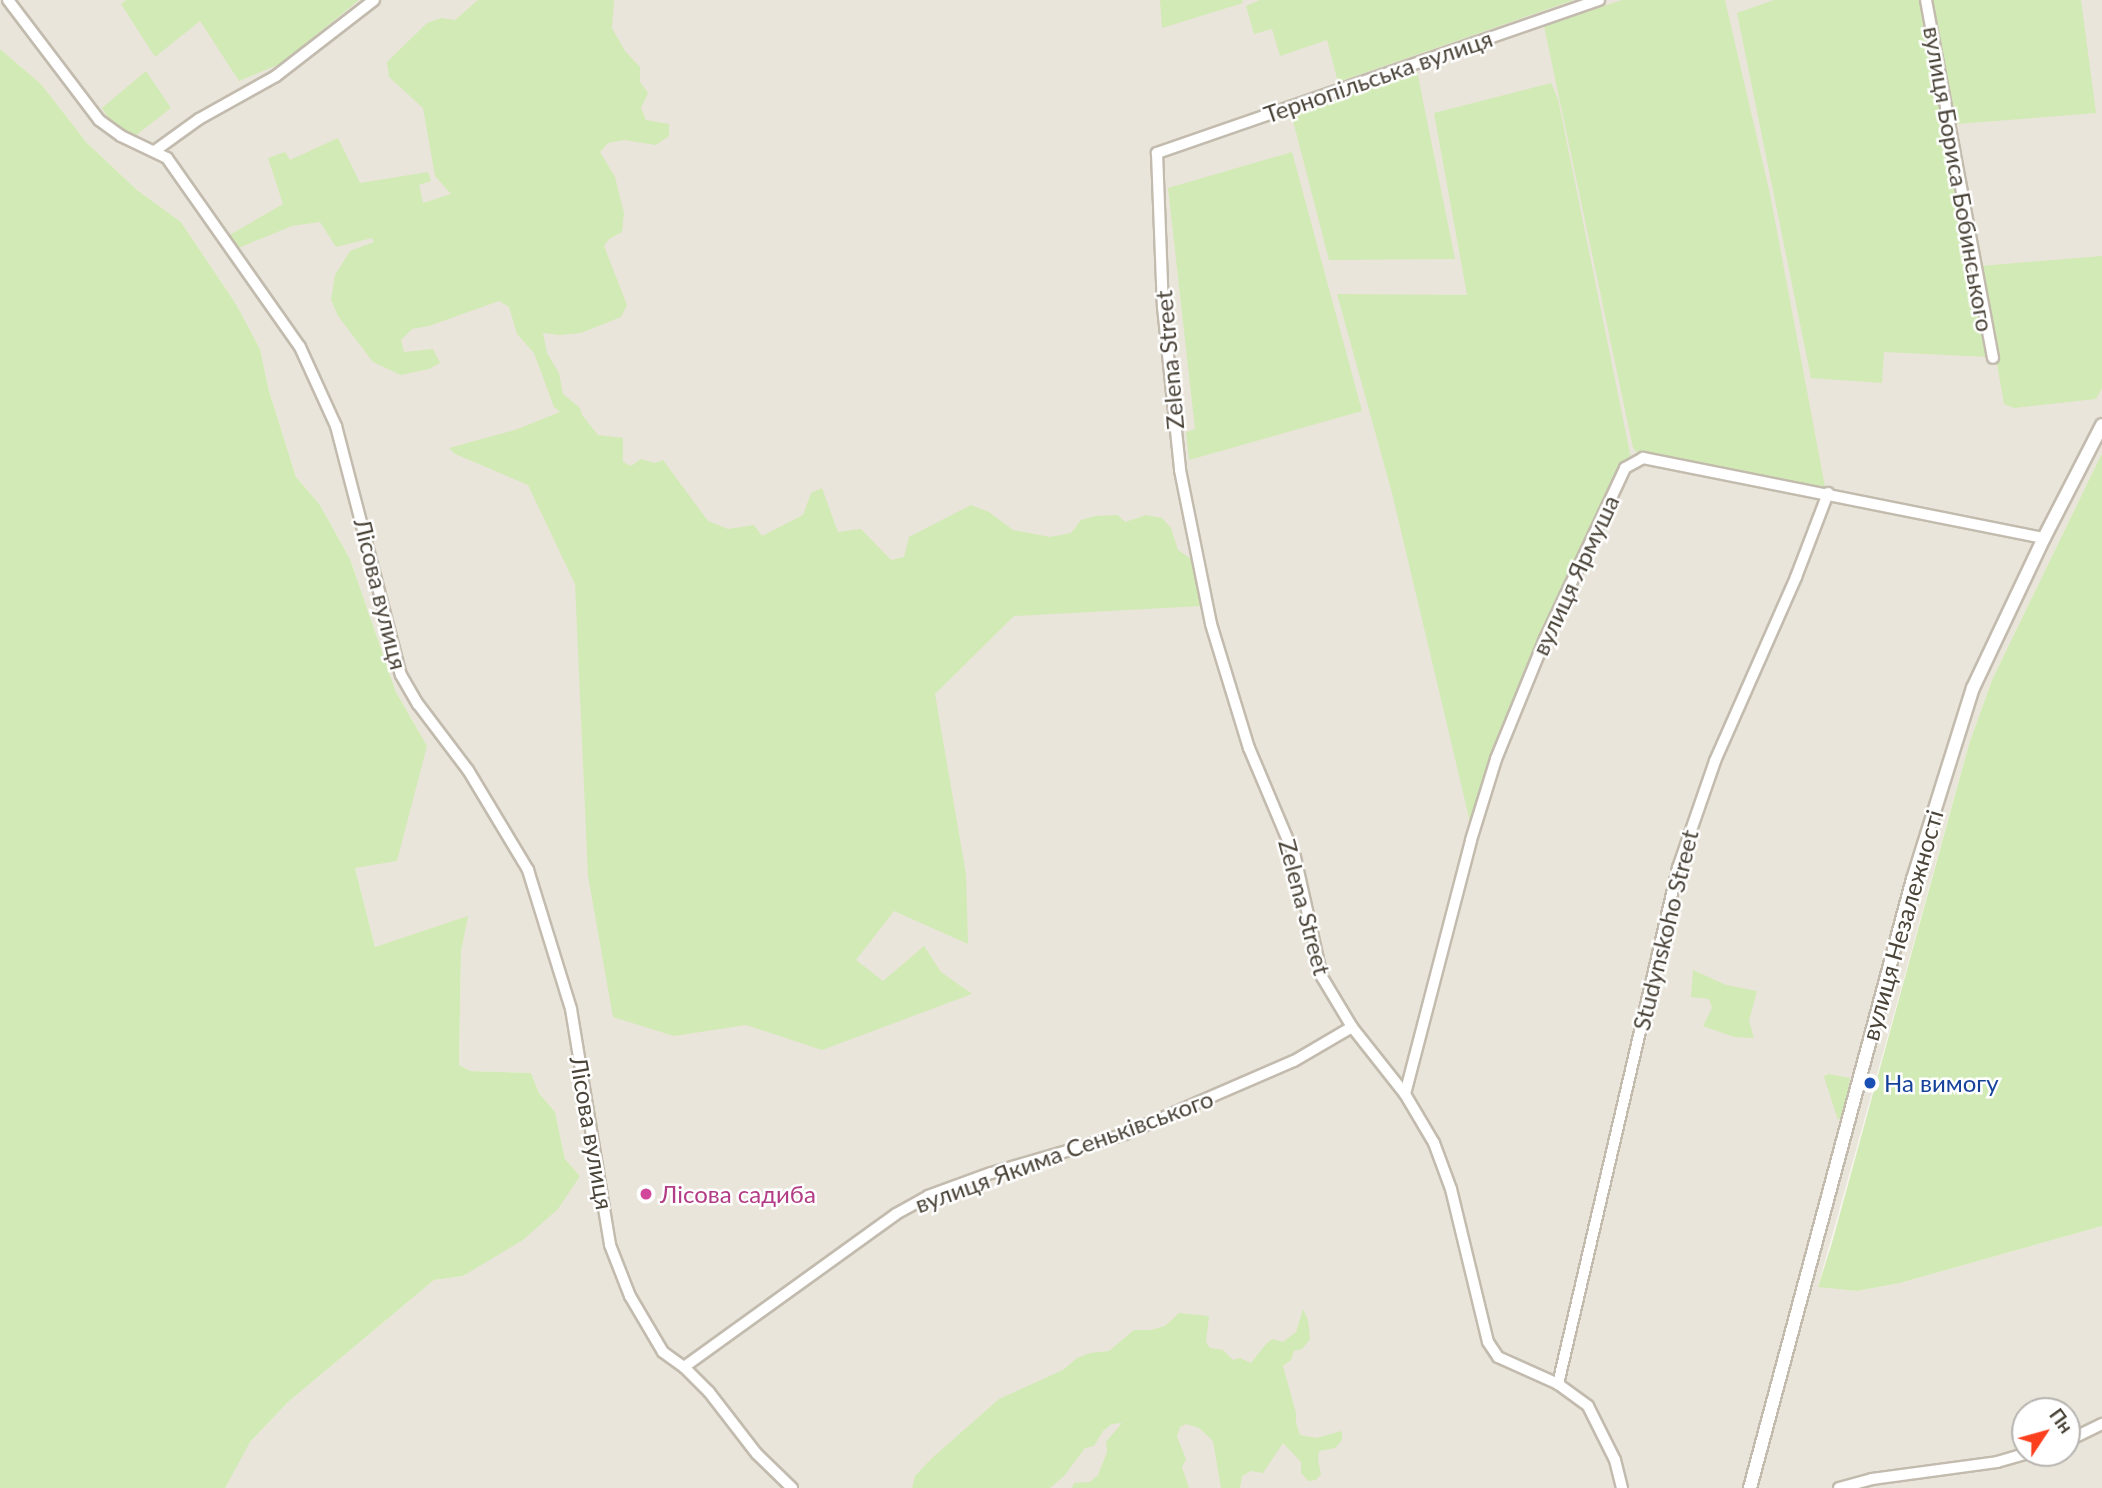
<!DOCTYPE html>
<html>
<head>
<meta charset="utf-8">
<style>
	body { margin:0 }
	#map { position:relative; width:2102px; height:1488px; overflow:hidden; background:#f6f3ec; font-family:Lato,sans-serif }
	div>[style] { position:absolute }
	.residential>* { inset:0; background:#eae5da }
	.green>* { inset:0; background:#d2eab5 }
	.roads { filter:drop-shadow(2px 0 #c2bbae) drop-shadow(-2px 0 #c2bbae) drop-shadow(0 2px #c2bbae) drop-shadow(0 -2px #c2bbae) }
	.minor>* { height:10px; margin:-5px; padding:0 5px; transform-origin:5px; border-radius:5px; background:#fff }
	.tertiary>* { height:12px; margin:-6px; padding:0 6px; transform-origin:6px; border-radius:6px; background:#fff }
	.dots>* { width:19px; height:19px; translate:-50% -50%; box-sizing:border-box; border:4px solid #fff; border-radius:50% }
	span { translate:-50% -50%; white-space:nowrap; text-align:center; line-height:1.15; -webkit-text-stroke:5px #fff; paint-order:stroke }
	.street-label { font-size:24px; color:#4b4439 }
	.transit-label { font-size:24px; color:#164399 }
	.left { translate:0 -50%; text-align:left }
	.hotel-label { font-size:24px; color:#b23c85 }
	.north { position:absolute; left:2011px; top:1397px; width:70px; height:70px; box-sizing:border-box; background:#fff; border:2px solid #b7b4b0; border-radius:50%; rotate:54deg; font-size:19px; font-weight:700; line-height:28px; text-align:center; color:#4b4439 }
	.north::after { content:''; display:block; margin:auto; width:24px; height:32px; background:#fc3f1d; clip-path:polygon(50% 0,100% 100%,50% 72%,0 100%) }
</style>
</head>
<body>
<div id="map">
	<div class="residential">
		<i style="clip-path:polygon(evenodd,0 0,126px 0,121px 4px,200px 20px,282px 63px,359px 0,2102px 0,2102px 453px,1992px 680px,1969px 744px,1818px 1286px,1857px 1291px,1900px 1283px,2102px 1226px,2102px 1488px,225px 1488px,237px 1461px,250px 1442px,288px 1402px,434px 1280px,464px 1276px,580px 1176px,565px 1159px,555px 1112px,539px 1093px,531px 1073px,470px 1071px,459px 1065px,461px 952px,467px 917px,375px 947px,355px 868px,427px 746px,396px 692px,350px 559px,320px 505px,296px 477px,269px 391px,260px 349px,236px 304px,181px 222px,137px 190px,87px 143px,41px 84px,0 49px,0 0,2025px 1411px,2067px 1411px,2067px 1453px,2025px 1453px,2025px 1411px)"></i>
	</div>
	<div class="green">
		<i style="clip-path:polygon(126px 0,359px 0,282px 63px,239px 81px,200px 21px,155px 57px,121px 4px)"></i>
		<i style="clip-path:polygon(478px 0,614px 0,612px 28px,625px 51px,640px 67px,640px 82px,648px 93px,641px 108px,646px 120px,669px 124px,669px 136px,656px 145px,624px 140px,608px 143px,600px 152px,615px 177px,624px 213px,622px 232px,609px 239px,604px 246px,627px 305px,621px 317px,581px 333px,560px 335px,543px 333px,547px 353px,559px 373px,563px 394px,580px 408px,582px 415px,598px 435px,623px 438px,623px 462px,631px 466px,641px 459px,655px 463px,663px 460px,708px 521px,728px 529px,754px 525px,762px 536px,803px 515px,811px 493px,822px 488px,838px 532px,861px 529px,891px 560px,904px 557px,909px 537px,971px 505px,989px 512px,1013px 530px,1050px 537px,1071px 533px,1081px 520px,1095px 516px,1118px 515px,1125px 522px,1146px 515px,1162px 518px,1171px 528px,1178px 550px,1191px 559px,1202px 606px,1014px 616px,935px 694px,966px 874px,968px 944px,894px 911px,856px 960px,883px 981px,924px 946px,941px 972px,972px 994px,822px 1050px,746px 1025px,674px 1036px,613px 1017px,588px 876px,575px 584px,528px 485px,455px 454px,449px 448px,515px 430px,560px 412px,554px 407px,534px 353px,517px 334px,509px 307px,499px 301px,429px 326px,412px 329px,401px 340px,404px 352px,433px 349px,440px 363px,429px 369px,401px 375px,373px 362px,338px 316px,331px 300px,335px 275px,350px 251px,374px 242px,372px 238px,336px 247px,320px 222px,292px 226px,236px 249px,228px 236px,283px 204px,268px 158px,285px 152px,290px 160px,338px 138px,360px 183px,428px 172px,431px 181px,419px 185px,423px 203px,451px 194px,435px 176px,423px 108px,389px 77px,387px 62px,427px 23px,441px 18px,455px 20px)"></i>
		<i style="clip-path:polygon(1160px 0,1242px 0,1243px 3px,1162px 28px)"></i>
		<i style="clip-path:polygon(1260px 0,1574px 0,1338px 82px,1327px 40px,1280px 56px,1272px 29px,1254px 34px,1246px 6px)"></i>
		<i style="clip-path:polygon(1622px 0,1725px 0,1770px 194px,1825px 487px,1640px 455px,1633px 448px,1544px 26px)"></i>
		<i style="clip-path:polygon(1774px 0,1924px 0,1989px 357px,1884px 352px,1882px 383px,1811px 378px,1737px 13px)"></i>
		<i style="clip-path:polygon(1932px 0,2081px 0,2096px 113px,1957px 124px)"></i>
		<i style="clip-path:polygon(0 49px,41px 84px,87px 143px,137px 190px,181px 222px,236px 304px,260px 349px,269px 391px,296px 477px,320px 505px,350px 559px,396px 692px,427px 746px,397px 861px,355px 868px,375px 947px,468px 916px,461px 952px,459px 1065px,470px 1071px,531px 1073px,539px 1093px,555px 1112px,565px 1159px,580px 1176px,558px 1209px,523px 1240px,463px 1276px,434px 1280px,288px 1402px,250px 1442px,225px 1488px,0 1488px)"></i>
		<i style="clip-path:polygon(146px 71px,171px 108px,135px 136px,114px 126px,102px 108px)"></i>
		<i style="clip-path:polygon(1417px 71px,1455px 259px,1329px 260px,1291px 113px)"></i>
		<i style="clip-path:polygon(1551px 83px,1558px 99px,1631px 458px,1623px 466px,1507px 714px,1475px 825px,1471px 826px,1392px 493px,1337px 294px,1467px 295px,1434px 113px)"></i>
		<i style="clip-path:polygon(1292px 152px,1362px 411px,1189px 460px,1186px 432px,1195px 429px,1168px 188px)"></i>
		<i style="clip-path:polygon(2102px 256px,2102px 388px,2096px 399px,2014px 408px,2004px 404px,1980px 266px)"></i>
		<i style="clip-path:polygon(2102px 453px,2102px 1226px,1900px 1283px,1857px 1291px,1818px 1287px,1832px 1243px,1969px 744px,1992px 680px)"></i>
		<i style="clip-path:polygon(1693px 970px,1726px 985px,1757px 991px,1749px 1021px,1754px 1038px,1734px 1037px,1703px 1026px,1712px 1008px,1709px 999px,1691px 997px)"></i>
		<i style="clip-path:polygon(1829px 1074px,1850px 1078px,1844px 1114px,1838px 1120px,1825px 1080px,1824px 1076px)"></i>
		<i style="clip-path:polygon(1303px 1309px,1308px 1320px,1310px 1339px,1302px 1349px,1294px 1351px,1291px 1360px,1283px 1366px,1296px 1413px,1296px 1423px,1300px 1435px,1316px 1438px,1342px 1431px,1342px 1440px,1335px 1448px,1319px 1451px,1318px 1460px,1321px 1474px,1316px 1480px,1308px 1481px,1301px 1473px,1301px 1462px,1283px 1443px,1263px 1473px,1251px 1471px,1242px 1476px,1240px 1488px,1221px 1488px,1213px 1441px,1199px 1428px,1186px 1424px,1180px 1427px,1177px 1437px,1186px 1459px,1182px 1467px,1189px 1488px,1072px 1488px,1074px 1483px,1090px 1482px,1098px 1475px,1107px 1452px,1106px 1442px,1122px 1423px,1112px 1424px,1103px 1431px,1094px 1446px,1085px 1448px,1064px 1476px,1050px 1488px,912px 1488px,915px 1476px,932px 1458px,999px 1399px,1063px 1370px,1077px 1358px,1090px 1353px,1109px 1351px,1134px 1330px,1151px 1330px,1165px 1326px,1179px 1313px,1209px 1316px,1206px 1342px,1210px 1348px,1223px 1350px,1233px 1360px,1240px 1358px,1251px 1363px,1266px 1344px,1272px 1339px,1283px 1342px,1296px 1332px)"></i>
	</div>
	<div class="roads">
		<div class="minor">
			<i style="left:8px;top:0;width:151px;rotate:52.8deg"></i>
			<i style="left:99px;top:120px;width:27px;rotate:36deg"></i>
			<i style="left:121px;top:136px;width:51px;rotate:25.6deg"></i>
			<i style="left:167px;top:158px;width:231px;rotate:54.9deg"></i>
			<i style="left:300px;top:347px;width:87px;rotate:65.5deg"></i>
			<i style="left:336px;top:426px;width:257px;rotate:75.4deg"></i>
			<i style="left:401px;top:675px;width:34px;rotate:60deg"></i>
			<i style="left:418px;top:704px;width:83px;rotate:52.9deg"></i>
			<i style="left:468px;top:770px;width:117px;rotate:59deg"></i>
			<i style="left:528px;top:870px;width:145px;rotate:72.8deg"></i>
			<i style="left:571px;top:1009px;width:239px;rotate:80.6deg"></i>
			<i style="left:610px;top:1245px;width:55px;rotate:68.6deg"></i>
			<i style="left:630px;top:1296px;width:65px;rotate:59.5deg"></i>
			<i style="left:663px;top:1352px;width:26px;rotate:36deg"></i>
			<i style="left:684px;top:1367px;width:35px;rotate:45deg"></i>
			<i style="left:709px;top:1392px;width:78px;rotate:52.3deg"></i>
			<i style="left:757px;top:1454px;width:49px;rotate:44.2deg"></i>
			<i style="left:1599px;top:0;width:468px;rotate:160.9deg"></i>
			<i style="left:1157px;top:153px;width:154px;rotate:87.8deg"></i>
			<i style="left:1163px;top:307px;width:164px;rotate:84deg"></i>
			<i style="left:1180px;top:470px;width:157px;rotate:78.6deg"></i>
			<i style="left:1211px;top:624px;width:130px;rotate:73deg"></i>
			<i style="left:1249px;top:748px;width:118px;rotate:67.1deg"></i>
			<i style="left:1295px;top:857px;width:123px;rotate:77.3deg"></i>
			<i style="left:1322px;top:977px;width:58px;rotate:59deg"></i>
			<i style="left:1352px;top:1027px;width:85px;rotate:51.7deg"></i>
			<i style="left:1405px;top:1094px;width:57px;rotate:59.4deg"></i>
			<i style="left:1434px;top:1143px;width:49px;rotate:69.7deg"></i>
			<i style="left:1451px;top:1189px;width:157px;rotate:76.4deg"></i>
			<i style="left:1488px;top:1342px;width:18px;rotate:56deg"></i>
			<i style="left:1498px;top:1357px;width:66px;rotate:24.2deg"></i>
			<i style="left:1558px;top:1384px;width:37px;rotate:36deg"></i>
			<i style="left:1588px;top:1406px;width:60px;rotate:63.4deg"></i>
			<i style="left:1615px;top:1460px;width:29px;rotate:76deg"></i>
			<i style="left:1926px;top:0;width:364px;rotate:79.4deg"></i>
			<i style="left:156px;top:150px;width:53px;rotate:-35.8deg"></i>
			<i style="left:199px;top:119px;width:88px;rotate:-29.2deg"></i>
			<i style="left:276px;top:76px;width:124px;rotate:-37.8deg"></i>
			<i style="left:1405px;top:1094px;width:262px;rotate:-75.4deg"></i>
			<i style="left:1471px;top:840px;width:85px;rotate:-72.8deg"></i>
			<i style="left:1496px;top:759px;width:130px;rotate:-67.8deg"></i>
			<i style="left:1545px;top:639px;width:189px;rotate:-64.9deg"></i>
			<i style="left:1625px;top:468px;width:21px;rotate:-29deg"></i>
			<i style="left:1643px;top:458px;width:409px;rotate:11.3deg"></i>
			<i style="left:684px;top:1367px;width:261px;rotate:-35.8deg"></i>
			<i style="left:896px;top:1214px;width:37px;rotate:-29deg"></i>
			<i style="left:928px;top:1196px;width:67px;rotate:-20.1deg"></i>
			<i style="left:991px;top:1173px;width:140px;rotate:-16.2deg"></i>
			<i style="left:1125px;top:1134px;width:184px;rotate:-23.4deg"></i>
			<i style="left:1294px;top:1061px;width:67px;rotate:-30.4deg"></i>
			<i style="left:1558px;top:1384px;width:530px;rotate:-76.91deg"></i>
			<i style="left:1678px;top:868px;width:113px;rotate:-70.9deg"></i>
			<i style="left:1715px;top:761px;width:201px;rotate:-66.2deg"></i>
			<i style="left:1796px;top:577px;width:90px;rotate:-69.1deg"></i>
			<i style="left:2067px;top:1441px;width:39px;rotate:-26deg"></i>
			<i style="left:1839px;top:1488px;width:34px;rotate:-15deg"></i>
			<i style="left:1872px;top:1479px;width:126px;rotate:-7.7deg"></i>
			<i style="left:1997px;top:1462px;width:33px;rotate:-16deg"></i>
		</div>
		<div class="tertiary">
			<i style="left:1750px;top:1488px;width:630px;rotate:-75.02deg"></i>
			<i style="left:1913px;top:879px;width:200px;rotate:-72.6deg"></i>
			<i style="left:1973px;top:688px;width:166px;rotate:-64.7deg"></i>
			<i style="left:2044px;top:538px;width:127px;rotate:-62.8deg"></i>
		</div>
	</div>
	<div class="dots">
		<i style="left:1870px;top:1083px;background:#1a4fb4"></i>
		<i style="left:646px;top:1194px;background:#d1479c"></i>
	</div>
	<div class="street-label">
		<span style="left:1378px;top:76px;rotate:-19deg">Тернопільська вулиця</span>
		<span style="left:1959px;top:179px;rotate:80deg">вулиця Бориса Бобинського</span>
		<span style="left:1169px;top:360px;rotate:-95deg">Zelena Street</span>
		<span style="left:1575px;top:575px;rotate:-65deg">вулиця Ярмуша</span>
		<span style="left:381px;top:594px;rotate:76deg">Лісова вулиця</span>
		<span style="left:1305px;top:907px;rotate:75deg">Zelena Street</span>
		<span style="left:1902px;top:925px;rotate:-74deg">вулиця Незалежності</span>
		<span style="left:1665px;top:930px;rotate:-76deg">Studynskoho Street</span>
		<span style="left:592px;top:1133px;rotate:80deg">Лісова вулиця</span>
		<span style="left:1064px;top:1151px;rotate:-20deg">вулиця Якима Сеньківського</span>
	</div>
	<div class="transit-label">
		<span class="left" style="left:1884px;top:1083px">На вимогу</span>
	</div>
	<div class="hotel-label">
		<span class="left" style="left:660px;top:1194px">Лісова садиба</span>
	</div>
	<div class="north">Пн</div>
</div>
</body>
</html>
